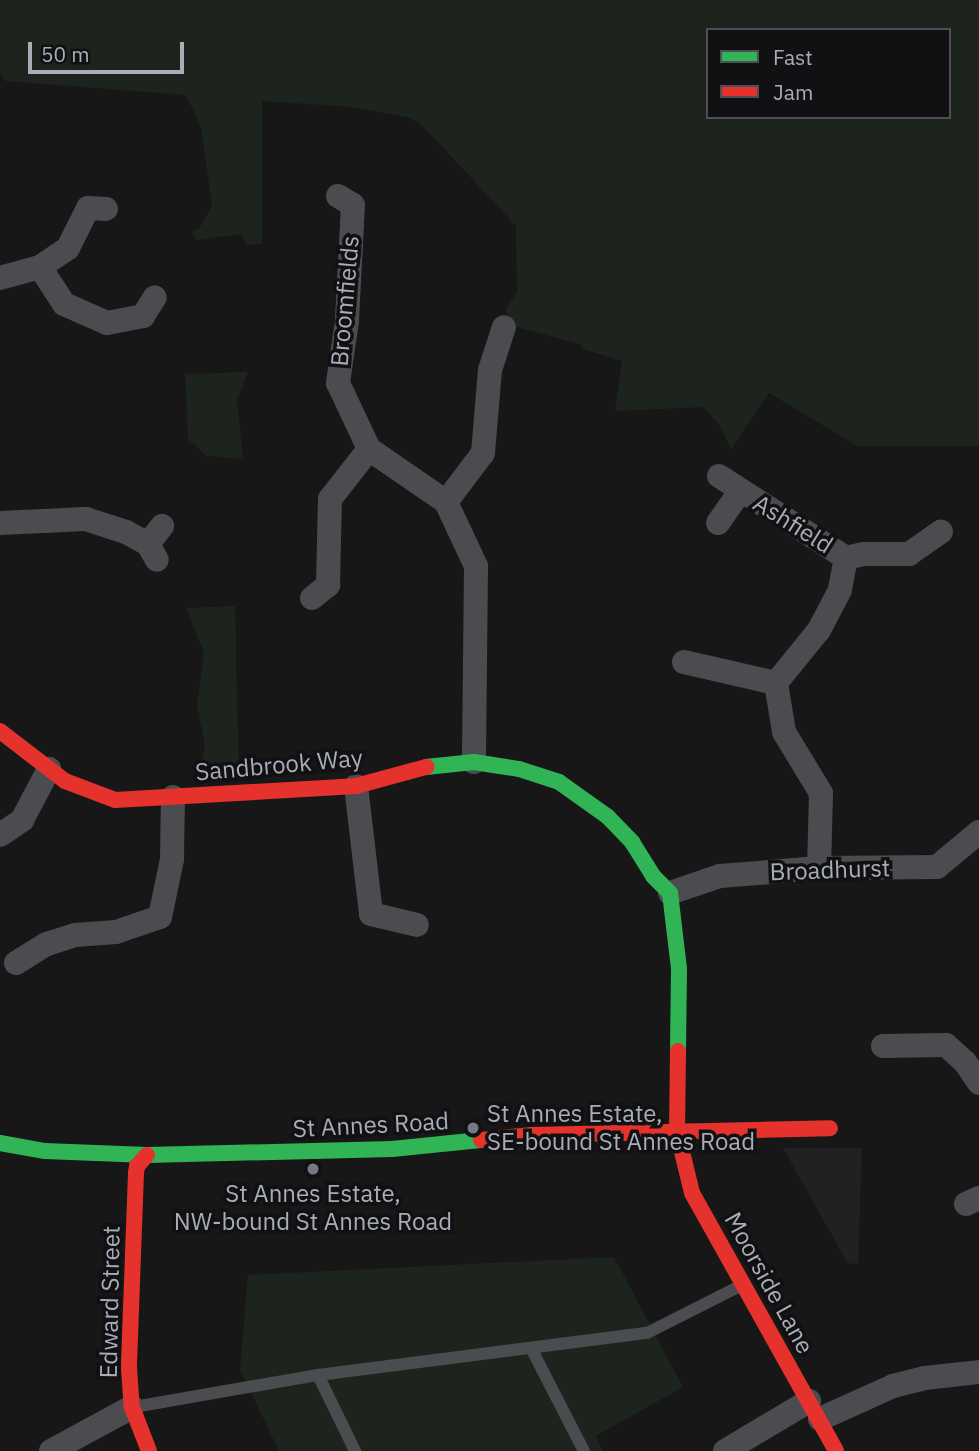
<!DOCTYPE html>
<html>
<head>
<meta charset="utf-8">
<style>
	body { margin:0 }
	#map { position:relative; width:979px; height:1451px; overflow:hidden; background:#171717; font-family:"IBM Plex Sans",sans-serif }
	div>[style] { position:absolute }
	.built>* { inset:0; background:#212123 }
	.green>* { inset:0; background:#1d241e }
	.lane>* { height:12px; margin:-6px; padding:0 6px; transform-origin:6px; border-radius:6px; background:#4b4c50 }
	.street>* { height:24px; margin:-12px; padding:0 12px; transform-origin:12px; border-radius:12px; background:#4b4c50 }
	.fast>* { height:16px; margin:-8px; padding:0 8px; transform-origin:8px; border-radius:8px; background:#30b455 }
	.jam>* { height:16px; margin:-8px; padding:0 8px; transform-origin:8px; border-radius:8px; background:#e5322d }
	.dots>* { width:19px; height:19px; translate:-50% -50%; box-sizing:border-box; border:4px solid #111113; border-radius:50% }
	span { translate:-50% -50%; white-space:nowrap; text-align:center; line-height:1.15; -webkit-text-stroke:7px #111113; paint-order:stroke }
	.street-label { font-size:24px; color:#a8adb8 }
	.poi-label { font-size:24px; color:#a8adb8 }
	.left { translate:0 -50%; text-align:left }
	.legend { position:absolute; left:706px; top:28px; width:245px; height:91px; box-sizing:border-box; background:#111113; border:2px solid #4d4f55; margin:0; padding:9px 12px; list-style:none; font-size:21px; color:#a8adb8 }
	.legend li { display:flex; align-items:center; gap:14px; height:35px }
	.legend b { width:35px; border:2px solid #4d4f55 }
	.scale { position:absolute; left:28px; top:42px; width:156px; height:32px; box-sizing:border-box; border:4px solid #a8adb8; border-top:0; padding-left:9px; font-size:21px; line-height:24px; white-space:nowrap; color:#a8adb8; -webkit-text-stroke:5px #111113; paint-order:stroke }
</style>
</head>
<body>
<div id="map">
	<div class="built">
		<i style="clip-path:polygon(783px 1148px,862px 1148px,858px 1263px,848px 1264px)"></i>
	</div>
	<div class="green">
		<i style="clip-path:polygon(evenodd,0 0,979px 0,979px 446px,857px 446px,769px 393px,731px 449px,720px 426px,704px 407px,615px 411px,622px 361px,583px 349px,580px 344px,517px 327px,505px 311px,517px 292px,516px 226px,420px 123px,406px 117px,353px 107px,262px 101px,262px 244px,247px 245px,241px 234px,195px 240px,192px 232px,200px 227px,212px 206px,201px 127px,186px 95px,5px 81px,0 73px,0 0,708px 30px,949px 30px,949px 117px,708px 117px,708px 30px)"></i>
		<i style="clip-path:polygon(248px 372px,237px 400px,243px 459px,206px 456px,188px 439px,185px 374px)"></i>
		<i style="clip-path:polygon(235px 606px,239px 774px,197px 776px,205px 746px,197px 705px,204px 653px,186px 608px)"></i>
		<i style="clip-path:polygon(614px 1257px,683px 1387px,596px 1436px,603px 1451px,279px 1451px,240px 1370px,248px 1275px)"></i>
	</div>
	<div class="lane">
		<i style="left:531px;top:1348px;width:116px;rotate:62.8deg"></i>
		<i style="left:318px;top:1375px;width:85px;rotate:64deg"></i>
		<i style="left:134px;top:1407px;width:187px;rotate:-9.9deg"></i>
		<i style="left:318px;top:1375px;width:332px;rotate:-7.3deg"></i>
		<i style="left:647px;top:1333px;width:104px;rotate:-26.8deg"></i>
	</div>
	<div class="street">
		<i style="left:338px;top:196px;width:17px;rotate:31deg"></i>
		<i style="left:353px;top:205px;width:116px;rotate:93deg"></i>
		<i style="left:347px;top:321px;width:63px;rotate:98.3deg"></i>
		<i style="left:338px;top:383px;width:73px;rotate:64.8deg"></i>
		<i style="left:369px;top:449px;width:93px;rotate:34.5deg"></i>
		<i style="left:446px;top:502px;width:71px;rotate:64.9deg"></i>
		<i style="left:476px;top:566px;width:196px;rotate:90.6deg"></i>
		<i style="left:40px;top:267px;width:44px;rotate:57deg"></i>
		<i style="left:64px;top:304px;width:47px;rotate:23.8deg"></i>
		<i style="left:107px;top:323px;width:37px;rotate:-11deg"></i>
		<i style="left:143px;top:316px;width:22px;rotate:-58deg"></i>
		<i style="left:0;top:278px;width:41px;rotate:-15.4deg"></i>
		<i style="left:40px;top:267px;width:34px;rotate:-34deg"></i>
		<i style="left:68px;top:248px;width:45px;rotate:-63.4deg"></i>
		<i style="left:88px;top:208px;width:18px;rotate:3deg"></i>
		<i style="left:719px;top:476px;width:151px;rotate:32.8deg"></i>
		<i style="left:846px;top:558px;width:33px;rotate:101deg"></i>
		<i style="left:840px;top:590px;width:45px;rotate:117.7deg"></i>
		<i style="left:819px;top:630px;width:68px;rotate:129.1deg"></i>
		<i style="left:776px;top:683px;width:50px;rotate:80.7deg"></i>
		<i style="left:784px;top:732px;width:71px;rotate:58.8deg"></i>
		<i style="left:821px;top:793px;width:75px;rotate:91.5deg"></i>
		<i style="left:446px;top:502px;width:61px;rotate:-52.9deg"></i>
		<i style="left:483px;top:453px;width:83px;rotate:-85.2deg"></i>
		<i style="left:490px;top:370px;width:45px;rotate:-72deg"></i>
		<i style="left:0;top:523px;width:86px;rotate:-2.7deg"></i>
		<i style="left:86px;top:519px;width:42px;rotate:18deg"></i>
		<i style="left:126px;top:532px;width:25px;rotate:29deg"></i>
		<i style="left:148px;top:544px;width:18px;rotate:61deg"></i>
		<i style="left:718px;top:523px;width:39px;rotate:-55deg"></i>
		<i style="left:148px;top:544px;width:23px;rotate:-52deg"></i>
		<i style="left:846px;top:558px;width:18px;rotate:-13deg"></i>
		<i style="left:864px;top:554px;width:45px"></i>
		<i style="left:909px;top:554px;width:39px;rotate:-35deg"></i>
		<i style="left:312px;top:598px;width:21px;rotate:-39deg"></i>
		<i style="left:328px;top:585px;width:86px;rotate:-88.7deg"></i>
		<i style="left:330px;top:499px;width:63px;rotate:-52deg"></i>
		<i style="left:684px;top:662px;width:94px;rotate:12.9deg"></i>
		<i style="left:356px;top:786px;width:129px;rotate:83.3deg"></i>
		<i style="left:371px;top:914px;width:47px;rotate:13.4deg"></i>
		<i style="left:0;top:835px;width:27px;rotate:-34deg"></i>
		<i style="left:22px;top:820px;width:58px;rotate:-62.1deg"></i>
		<i style="left:670px;top:893px;width:53px;rotate:-18.8deg"></i>
		<i style="left:720px;top:876px;width:99px;rotate:-4.6deg"></i>
		<i style="left:819px;top:868px;width:118px;rotate:-0.5deg"></i>
		<i style="left:937px;top:867px;width:55px;rotate:-39.8deg"></i>
		<i style="left:16px;top:963px;width:36px;rotate:-32deg"></i>
		<i style="left:47px;top:944px;width:29px;rotate:-18deg"></i>
		<i style="left:75px;top:935px;width:41px;rotate:-4.2deg"></i>
		<i style="left:116px;top:932px;width:46px;rotate:-18.8deg"></i>
		<i style="left:160px;top:917px;width:59px;rotate:-78.3deg"></i>
		<i style="left:172px;top:859px;width:62px;rotate:-89.1deg"></i>
		<i style="left:883px;top:1046px;width:63px;rotate:-0.9deg"></i>
		<i style="left:946px;top:1045px;width:25px;rotate:42deg"></i>
		<i style="left:965px;top:1062px;width:25px;rotate:56deg"></i>
		<i style="left:966px;top:1204px;width:14px;rotate:-25deg"></i>
		<i style="left:820px;top:1419px;width:80px;rotate:-24.3deg"></i>
		<i style="left:893px;top:1386px;width:33px;rotate:-14deg"></i>
		<i style="left:925px;top:1378px;width:54px;rotate:-6.3deg"></i>
		<i style="left:51px;top:1451px;width:92px;rotate:-28.5deg"></i>
		<i style="left:725px;top:1451px;width:98px;rotate:-30.8deg"></i>
	</div>
	<div class="fast">
		<i style="left:426px;top:767px;width:48px;rotate:-5.9deg"></i>
		<i style="left:474px;top:762px;width:46px;rotate:8.8deg"></i>
		<i style="left:519px;top:769px;width:42px;rotate:18deg"></i>
		<i style="left:559px;top:782px;width:60px;rotate:35.5deg"></i>
		<i style="left:608px;top:817px;width:35px;rotate:46deg"></i>
		<i style="left:632px;top:842px;width:40px;rotate:58deg"></i>
		<i style="left:653px;top:876px;width:24px;rotate:45deg"></i>
		<i style="left:670px;top:893px;width:77px;rotate:83.2deg"></i>
		<i style="left:679px;top:969px;width:82px;rotate:90.7deg"></i>
		<i style="left:0;top:1143px;width:46px;rotate:10.1deg"></i>
		<i style="left:45px;top:1151px;width:102px;rotate:2.2deg"></i>
		<i style="left:147px;top:1155px;width:245px;rotate:-1.4deg"></i>
		<i style="left:392px;top:1149px;width:89px;rotate:-5.8deg"></i>
	</div>
	<div class="jam">
		<i style="left:0;top:731px;width:82px;rotate:37.6deg"></i>
		<i style="left:65px;top:781px;width:53px;rotate:20.8deg"></i>
		<i style="left:115px;top:800px;width:241px;rotate:-3.3deg"></i>
		<i style="left:356px;top:786px;width:73px;rotate:-15.2deg"></i>
		<i style="left:678px;top:1051px;width:80px;rotate:90.7deg"></i>
		<i style="left:677px;top:1131px;width:64px;rotate:76.4deg"></i>
		<i style="left:692px;top:1193px;width:295px;rotate:60.8deg"></i>
		<i style="left:481px;top:1140px;width:51px;rotate:-5.6deg"></i>
		<i style="left:532px;top:1135px;width:298px;rotate:-1.3deg"></i>
		<i style="left:147px;top:1155px;width:15px;rotate:132deg"></i>
		<i style="left:137px;top:1166px;width:7px;rotate:98deg"></i>
		<i style="left:136px;top:1173px;width:195px;rotate:92.1deg"></i>
		<i style="left:129px;top:1368px;width:39px;rotate:86deg"></i>
		<i style="left:132px;top:1407px;width:47px;rotate:68.9deg"></i>
	</div>
	<div class="dots">
		<i style="left:473px;top:1128px;background:#757880"></i>
		<i style="left:313px;top:1169px;background:#757880"></i>
	</div>
	<div class="street-label">
		<span style="left:345px;top:301px;rotate:-85deg">Broomfields</span>
		<span style="left:793px;top:524px;rotate:32deg">Ashfield</span>
		<span style="left:279px;top:765px;rotate:-5deg">Sandbrook Way</span>
		<span style="left:830px;top:870px;rotate:-2deg">Broadhurst</span>
		<span style="left:371px;top:1125px;rotate:-3deg">St Annes Road</span>
		<span style="left:769px;top:1283px;rotate:61deg">Moorside Lane</span>
		<span style="left:110px;top:1302px;rotate:-89deg">Edward Street</span>
	</div>
	<div class="poi-label">
		<span class="left" style="left:487px;top:1128px">St Annes Estate,<br>SE-bound St Annes Road</span>
		<span style="left:313px;top:1208px">St Annes Estate,<br>NW-bound St Annes Road</span>
	</div>
	<ul class="legend">
	<li><b style="height:9px;background:#30b455"></b>Fast</li>
	<li><b style="height:9px;background:#e5322d"></b>Jam</li>
	</ul>
	<div class="scale">50 m</div>
</div>
</body>
</html>
